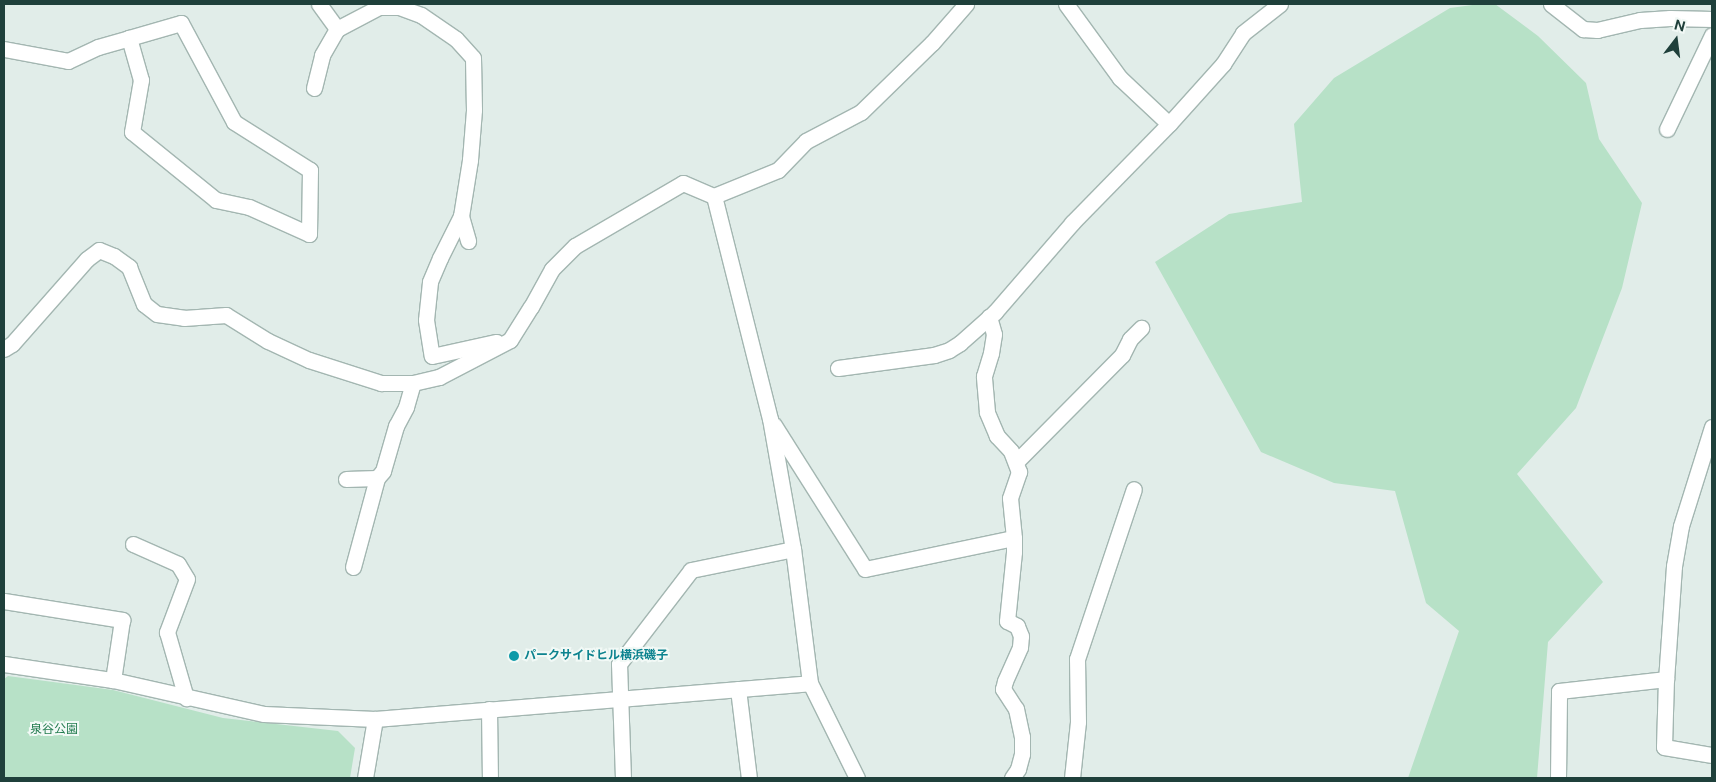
<!DOCTYPE html>
<html>
<head>
<meta charset="utf-8">
<style>
	body { margin:0 }
	#map { position:relative; width:1716px; height:782px; overflow:hidden; background:#e1ede9; font-family:"Public Sans","Noto Sans JP",sans-serif }
	div>[style] { position:absolute }
	.green>* { inset:0; background:#b7e1c7 }
	.roads { filter:drop-shadow(1px 0 #a3b6b1) drop-shadow(-1px 0 #a3b6b1) drop-shadow(0 1px #a3b6b1) drop-shadow(0 -1px #a3b6b1) }
	.minor>* { height:15px; margin:-7.5px; padding:0 7.5px; transform-origin:7.5px; border-radius:7.5px; background:#fff }
	.dots>* { width:14px; height:14px; translate:-50% -50%; box-sizing:border-box; border:2px solid #f2f9f6; border-radius:50% }
	span { translate:-50% -50%; white-space:nowrap; text-align:center; line-height:1.15; -webkit-text-stroke:4px #f2f9f6; paint-order:stroke }
	.culture-label { font-size:12px; color:#0d838f; font-weight:700 }
	.left { translate:0 -50%; text-align:left }
	.park-label { font-size:12px; color:#247c50 }
	.frame { position:absolute; inset:0; border:5px solid #1f403b; pointer-events:none }
	.north { position:absolute; left:1651px; top:15px; width:50px; height:50px; -webkit-text-stroke:4px #f2f9f6; paint-order:stroke; rotate:15deg; font-size:14px; font-weight:700; line-height:20px; text-align:center; color:#1f403b }
	.north::after { content:''; display:block; margin:auto; width:18px; height:22px; background:#1f403b; clip-path:polygon(50% 0,100% 100%,50% 72%,0 100%) }
</style>
</head>
<body>
<div id="map">
	<div class="green">
		<i style="clip-path:polygon(1480px 4px,1495px 4px,1538px 36px,1586px 83px,1599px 139px,1642px 203px,1622px 288px,1576px 408px,1517px 474px,1603px 582px,1548px 642px,1537px 778px,1408px 778px,1459px 631px,1426px 603px,1395px 491px,1334px 483px,1261px 452px,1155px 262px,1229px 214px,1302px 202px,1294px 124px,1334px 78px,1450px 8px)"></i>
		<i style="clip-path:polygon(8px 676px,113px 690px,223px 718px,338px 731px,355px 748px,350px 778px,4px 778px,4px 679px)"></i>
	</div>
	<div class="roads">
		<div class="minor">
			<i style="left:319px;top:4px;width:31px;rotate:54deg"></i>
			<i style="left:1066px;top:4px;width:92px;rotate:53.9deg"></i>
			<i style="left:1120px;top:78px;width:67px;rotate:43.2deg"></i>
			<i style="left:1551px;top:4px;width:41px;rotate:38deg"></i>
			<i style="left:1583px;top:29px;width:14px;rotate:4deg"></i>
			<i style="left:1597px;top:30px;width:44px;rotate:-13.1deg"></i>
			<i style="left:1640px;top:20px;width:30px;rotate:-4deg"></i>
			<i style="left:1670px;top:18px;width:42px;rotate:1.4deg"></i>
			<i style="left:4px;top:49px;width:65px;rotate:10.6deg"></i>
			<i style="left:68px;top:61px;width:33px;rotate:-25deg"></i>
			<i style="left:98px;top:47px;width:32px;rotate:-16deg"></i>
			<i style="left:129px;top:38px;width:54px;rotate:-16.1deg"></i>
			<i style="left:181px;top:23px;width:112px;rotate:61.8deg"></i>
			<i style="left:234px;top:122px;width:90px;rotate:32.3deg"></i>
			<i style="left:310px;top:170px;width:64px;rotate:90.9deg"></i>
			<i style="left:309px;top:234px;width:66px;rotate:-155.8deg"></i>
			<i style="left:249px;top:207px;width:34px;rotate:-168deg"></i>
			<i style="left:216px;top:200px;width:108px;rotate:-141deg"></i>
			<i style="left:132px;top:132px;width:53px;rotate:-80.2deg"></i>
			<i style="left:141px;top:80px;width:44px;rotate:-105.9deg"></i>
			<i style="left:314px;top:88px;width:34px;rotate:-76deg"></i>
			<i style="left:322px;top:55px;width:30px;rotate:-60deg"></i>
			<i style="left:337px;top:29px;width:47px;rotate:-27.6deg"></i>
			<i style="left:379px;top:7px;width:20px"></i>
			<i style="left:399px;top:7px;width:23px;rotate:20deg"></i>
			<i style="left:421px;top:15px;width:42px;rotate:34.4deg"></i>
			<i style="left:456px;top:39px;width:25px;rotate:48deg"></i>
			<i style="left:473px;top:58px;width:52px;rotate:88.9deg"></i>
			<i style="left:474px;top:110px;width:50px;rotate:94.6deg"></i>
			<i style="left:470px;top:160px;width:57px;rotate:99.1deg"></i>
			<i style="left:461px;top:216px;width:47px;rotate:116.6deg"></i>
			<i style="left:440px;top:258px;width:26px;rotate:113deg"></i>
			<i style="left:430px;top:282px;width:38px;rotate:96deg"></i>
			<i style="left:426px;top:320px;width:36px;rotate:81deg"></i>
			<i style="left:432px;top:356px;width:66px;rotate:-12.3deg"></i>
			<i style="left:1667px;top:129px;width:104px;rotate:-64.4deg"></i>
			<i style="left:461px;top:216px;width:26px;rotate:74deg"></i>
			<i style="left:4px;top:349px;width:9px;rotate:-32deg"></i>
			<i style="left:12px;top:344px;width:113px;rotate:-48.6deg"></i>
			<i style="left:87px;top:259px;width:15px;rotate:-37deg"></i>
			<i style="left:99px;top:250px;width:16px;rotate:22deg"></i>
			<i style="left:114px;top:256px;width:19px;rotate:36deg"></i>
			<i style="left:129px;top:267px;width:40px;rotate:68deg"></i>
			<i style="left:144px;top:304px;width:16px;rotate:38deg"></i>
			<i style="left:157px;top:314px;width:27px;rotate:8deg"></i>
			<i style="left:184px;top:318px;width:42px;rotate:-4.1deg"></i>
			<i style="left:226px;top:315px;width:49px;rotate:31.8deg"></i>
			<i style="left:268px;top:341px;width:45px;rotate:24.9deg"></i>
			<i style="left:309px;top:360px;width:76px;rotate:17.7deg"></i>
			<i style="left:381px;top:383px;width:32px"></i>
			<i style="left:413px;top:383px;width:27px;rotate:-13deg"></i>
			<i style="left:439px;top:377px;width:80px;rotate:-27.5deg"></i>
			<i style="left:510px;top:340px;width:39px;rotate:-58deg"></i>
			<i style="left:531px;top:307px;width:43px;rotate:-61.1deg"></i>
			<i style="left:552px;top:269px;width:33px;rotate:-45deg"></i>
			<i style="left:575px;top:246px;width:125px;rotate:-30.3deg"></i>
			<i style="left:683px;top:183px;width:34px;rotate:23deg"></i>
			<i style="left:838px;top:368px;width:97px;rotate:-7.7deg"></i>
			<i style="left:934px;top:355px;width:16px;rotate:-18deg"></i>
			<i style="left:949px;top:350px;width:13px;rotate:-32deg"></i>
			<i style="left:960px;top:343px;width:47px;rotate:-41.5deg"></i>
			<i style="left:995px;top:312px;width:118px;rotate:-49.1deg"></i>
			<i style="left:1072px;top:223px;width:139px;rotate:-45.6deg"></i>
			<i style="left:1169px;top:124px;width:81px;rotate:-48deg"></i>
			<i style="left:1223px;top:64px;width:37px;rotate:-57deg"></i>
			<i style="left:1243px;top:33px;width:47px;rotate:-38.1deg"></i>
			<i style="left:774px;top:425px;width:170px;rotate:57.7deg"></i>
			<i style="left:865px;top:569px;width:152px;rotate:-11.8deg"></i>
			<i style="left:1014px;top:538px;width:40px;rotate:-95.7deg"></i>
			<i style="left:1010px;top:498px;width:28px;rotate:-71deg"></i>
			<i style="left:1019px;top:472px;width:22px;rotate:-111deg"></i>
			<i style="left:1011px;top:451px;width:21px;rotate:-133deg"></i>
			<i style="left:997px;top:436px;width:26px;rotate:-113deg"></i>
			<i style="left:987px;top:412px;width:36px;rotate:-95deg"></i>
			<i style="left:984px;top:376px;width:24px;rotate:-73deg"></i>
			<i style="left:991px;top:353px;width:19px;rotate:-81deg"></i>
			<i style="left:994px;top:334px;width:18px;rotate:-106deg"></i>
			<i style="left:1712px;top:427px;width:104px;rotate:107.4deg"></i>
			<i style="left:1681px;top:526px;width:41px;rotate:99.9deg"></i>
			<i style="left:1674px;top:566px;width:113px;rotate:94deg"></i>
			<i style="left:1666px;top:679px;width:68px;rotate:91.7deg"></i>
			<i style="left:1664px;top:747px;width:49px;rotate:9.5deg"></i>
			<i style="left:1016px;top:462px;width:151px;rotate:-45.3deg"></i>
			<i style="left:1122px;top:355px;width:18px;rotate:-63deg"></i>
			<i style="left:1130px;top:339px;width:16px;rotate:-45deg"></i>
			<i style="left:346px;top:479px;width:31px;rotate:-2deg"></i>
			<i style="left:377px;top:478px;width:9px;rotate:-49deg"></i>
			<i style="left:383px;top:471px;width:47px;rotate:-73.9deg"></i>
			<i style="left:396px;top:426px;width:21px;rotate:-62deg"></i>
			<i style="left:406px;top:407px;width:25px;rotate:-74deg"></i>
			<i style="left:133px;top:544px;width:49px;rotate:24deg"></i>
			<i style="left:178px;top:564px;width:17px;rotate:59deg"></i>
			<i style="left:187px;top:579px;width:57px;rotate:110.7deg"></i>
			<i style="left:167px;top:632px;width:69px;rotate:73.9deg"></i>
			<i style="left:353px;top:567px;width:92px;rotate:-74.9deg"></i>
			<i style="left:4px;top:601px;width:120px;rotate:9.1deg"></i>
			<i style="left:122px;top:620px;width:61px;rotate:98.5deg"></i>
			<i style="left:4px;top:664px;width:110px;rotate:8.4deg"></i>
			<i style="left:113px;top:680px;width:155px;rotate:12.7deg"></i>
			<i style="left:264px;top:714px;width:111px;rotate:2.6deg"></i>
			<i style="left:375px;top:719px;width:436px;rotate:-4.7deg"></i>
			<i style="left:738px;top:689px;width:90px;rotate:83deg"></i>
			<i style="left:489px;top:709px;width:69px;rotate:89.2deg"></i>
			<i style="left:365px;top:778px;width:60px;rotate:-80.4deg"></i>
			<i style="left:623px;top:778px;width:114px;rotate:-92deg"></i>
			<i style="left:619px;top:664px;width:118px;rotate:-52.5deg"></i>
			<i style="left:691px;top:570px;width:104px;rotate:-11.6deg"></i>
			<i style="left:857px;top:778px;width:106px;rotate:-116.3deg"></i>
			<i style="left:810px;top:683px;width:135px;rotate:-97.2deg"></i>
			<i style="left:793px;top:549px;width:132px;rotate:-100deg"></i>
			<i style="left:770px;top:419px;width:230px;rotate:-104.1deg"></i>
			<i style="left:714px;top:196px;width:69px;rotate:-22.1deg"></i>
			<i style="left:778px;top:170px;width:40px;rotate:-46deg"></i>
			<i style="left:806px;top:141px;width:62px;rotate:-27.8deg"></i>
			<i style="left:861px;top:112px;width:99px;rotate:-44.2deg"></i>
			<i style="left:932px;top:43px;width:52px;rotate:-48.9deg"></i>
			<i style="left:1012px;top:778px;width:11px;rotate:-56deg"></i>
			<i style="left:1018px;top:769px;width:16px;rotate:-75deg"></i>
			<i style="left:1022px;top:754px;width:17px;rotate:-90deg"></i>
			<i style="left:1022px;top:737px;width:29px;rotate:-102deg"></i>
			<i style="left:1016px;top:709px;width:24px;rotate:-123deg"></i>
			<i style="left:1003px;top:689px;width:8px;rotate:-76deg"></i>
			<i style="left:1005px;top:681px;width:37px;rotate:-66deg"></i>
			<i style="left:1020px;top:647px;width:11px;rotate:-85deg"></i>
			<i style="left:1021px;top:636px;width:11px;rotate:-112deg"></i>
			<i style="left:1017px;top:626px;width:11px;rotate:-153deg"></i>
			<i style="left:1007px;top:621px;width:69px;rotate:-84.2deg"></i>
			<i style="left:1014px;top:552px;width:14px;rotate:-90deg"></i>
			<i style="left:1072px;top:778px;width:56px;rotate:-83.9deg"></i>
			<i style="left:1078px;top:722px;width:63px;rotate:-90.9deg"></i>
			<i style="left:1077px;top:659px;width:179px;rotate:-71.5deg"></i>
			<i style="left:1558px;top:778px;width:87px;rotate:-89.3deg"></i>
			<i style="left:1559px;top:691px;width:108px;rotate:-6.4deg"></i>
		</div>
	</div>
	<div class="dots">
		<i style="left:514px;top:656px;background:#0f9aa8"></i>
	</div>
	<div class="culture-label">
		<span class="left" style="left:524px;top:656px">パークサイドヒル横浜磯子</span>
	</div>
	<div class="park-label">
		<span style="left:54px;top:730px">泉谷公園</span>
	</div>
	<div class="frame"></div>
	<div class="north">N</div>
</div>
</body>
</html>
